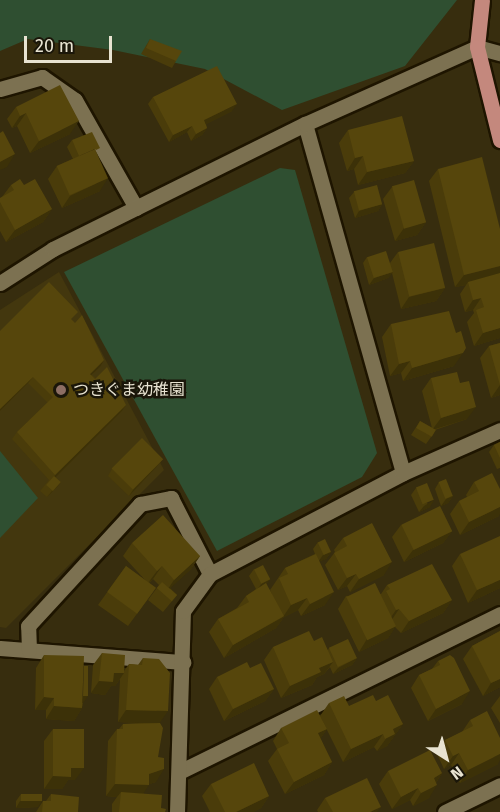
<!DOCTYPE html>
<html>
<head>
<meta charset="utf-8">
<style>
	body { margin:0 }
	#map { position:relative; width:500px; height:812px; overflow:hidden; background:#372d0e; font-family:"Fira Sans","Noto Sans JP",sans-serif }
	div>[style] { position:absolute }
	.built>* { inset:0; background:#43370e }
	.green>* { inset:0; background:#2f4f31 }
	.roads { filter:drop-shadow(2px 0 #1e1500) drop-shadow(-2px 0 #1e1500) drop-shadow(0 2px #1e1500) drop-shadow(0 -2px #1e1500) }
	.minor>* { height:15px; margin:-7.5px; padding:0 7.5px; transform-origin:7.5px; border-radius:7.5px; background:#7c7151 }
	.tertiary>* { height:15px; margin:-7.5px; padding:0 7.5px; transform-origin:7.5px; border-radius:7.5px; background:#7c7151 }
	.primary>* { height:15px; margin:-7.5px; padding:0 7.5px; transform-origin:7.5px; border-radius:7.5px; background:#c4887d }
	.wall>* { inset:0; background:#4a3c0a }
	.shaded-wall>* { inset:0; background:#3c3108 }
	.building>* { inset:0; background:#56460c; transform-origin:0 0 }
	.dots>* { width:16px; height:16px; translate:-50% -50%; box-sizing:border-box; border:3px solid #1a1609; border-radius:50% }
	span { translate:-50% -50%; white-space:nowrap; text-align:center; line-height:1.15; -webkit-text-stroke:5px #1a1609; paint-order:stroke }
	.poi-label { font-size:16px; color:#e8e3d1 }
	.left { translate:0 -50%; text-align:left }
	.north { position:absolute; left:416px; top:728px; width:60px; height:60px; -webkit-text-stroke:4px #1a1609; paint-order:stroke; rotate:144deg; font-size:16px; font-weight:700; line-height:24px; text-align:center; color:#e8e3d1 }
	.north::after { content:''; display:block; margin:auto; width:21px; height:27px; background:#e8e3d1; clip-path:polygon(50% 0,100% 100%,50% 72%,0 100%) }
	.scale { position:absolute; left:24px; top:36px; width:88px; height:27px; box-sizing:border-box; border:3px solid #e8e3d1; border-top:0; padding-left:8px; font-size:18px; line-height:21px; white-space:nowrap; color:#e8e3d1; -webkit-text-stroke:4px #1a1609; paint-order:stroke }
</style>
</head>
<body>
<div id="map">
	<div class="built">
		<i style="clip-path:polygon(59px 272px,164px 470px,6px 628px,0 627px,0 310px)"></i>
	</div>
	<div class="green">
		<i style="clip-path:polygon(0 0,457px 0,405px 66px,282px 110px,205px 69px,113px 50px,28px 39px,0 51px)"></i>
		<i style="clip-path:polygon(280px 168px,295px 170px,377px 453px,362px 477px,217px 551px,64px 272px)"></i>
		<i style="clip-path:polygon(0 451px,38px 498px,0 538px)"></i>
	</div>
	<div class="roads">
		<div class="minor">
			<i style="left:477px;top:47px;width:24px;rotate:15deg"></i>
			<i style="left:0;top:89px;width:44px;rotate:-15.9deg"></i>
			<i style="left:42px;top:77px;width:40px;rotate:34.9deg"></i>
			<i style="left:75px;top:100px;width:124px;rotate:60.5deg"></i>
			<i style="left:305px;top:124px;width:362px;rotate:74.3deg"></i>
			<i style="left:0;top:648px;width:184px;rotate:4.4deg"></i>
			<i style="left:29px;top:650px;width:24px;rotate:-92deg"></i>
			<i style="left:28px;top:626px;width:166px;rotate:-47.4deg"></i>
			<i style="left:140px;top:504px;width:32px;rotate:-11deg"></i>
			<i style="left:171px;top:498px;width:85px;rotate:62.8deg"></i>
			<i style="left:179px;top:772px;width:358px;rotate:-26.2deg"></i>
			<i style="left:177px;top:812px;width:201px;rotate:-88.3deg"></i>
			<i style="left:183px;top:611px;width:46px;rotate:-53.9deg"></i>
			<i style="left:210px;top:574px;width:218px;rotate:-27.6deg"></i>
			<i style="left:403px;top:473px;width:106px;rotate:-23.9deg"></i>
			<i style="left:445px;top:812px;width:61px;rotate:-26.1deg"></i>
		</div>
		<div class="tertiary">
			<i style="left:0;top:283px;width:63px;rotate:-32.7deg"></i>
			<i style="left:53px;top:249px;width:281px;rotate:-26.4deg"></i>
			<i style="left:305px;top:124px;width:188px;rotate:-24.1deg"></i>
		</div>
		<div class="primary">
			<i style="left:482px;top:0;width:47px;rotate:96.1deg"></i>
			<i style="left:477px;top:47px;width:96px;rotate:76.1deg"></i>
		</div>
	</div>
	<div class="wall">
		<i style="clip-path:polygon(150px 39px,176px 61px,172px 68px,141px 54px)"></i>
		<i style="clip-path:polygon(153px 97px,232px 111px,206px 124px,207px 128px,202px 135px,191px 141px,187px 132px,169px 142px,148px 104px)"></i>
		<i style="clip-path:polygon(16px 107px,70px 134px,30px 153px,17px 126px,12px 128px,7px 119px)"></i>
		<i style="clip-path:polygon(348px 130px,414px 161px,405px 173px,358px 185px,354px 169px,347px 171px,339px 143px)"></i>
		<i style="clip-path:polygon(72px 140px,100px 191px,62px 208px,48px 179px,57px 166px,73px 159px,67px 147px)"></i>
		<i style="clip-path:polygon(438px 169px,500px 229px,500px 338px,474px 346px,467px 322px,474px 313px,473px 310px,465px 312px,460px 294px,466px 285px,455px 287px,429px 181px)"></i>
		<i style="clip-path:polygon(11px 185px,24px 185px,52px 209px,43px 222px,6px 242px,0 231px,0 198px,2px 197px)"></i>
		<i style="clip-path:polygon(392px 187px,426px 222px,417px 235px,395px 241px,383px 199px)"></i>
		<i style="clip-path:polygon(354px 192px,382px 204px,378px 211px,355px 218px,349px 198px)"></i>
		<i style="clip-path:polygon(398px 252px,445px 288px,436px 301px,401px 309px,392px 273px,388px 278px,369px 285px,363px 263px,367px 257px,390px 263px)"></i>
		<i style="clip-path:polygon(72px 320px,104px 360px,100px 367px,92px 375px,126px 405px,121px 412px,56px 477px,56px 488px,47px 497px,40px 491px,49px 480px,12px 439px,17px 432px,48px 403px,28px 383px,0 411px,0 331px)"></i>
		<i style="clip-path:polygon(391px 324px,454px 366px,403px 381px,401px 373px,390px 376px,382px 337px)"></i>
		<i style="clip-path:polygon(500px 343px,500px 395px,491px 398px,480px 358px,489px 346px)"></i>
		<i style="clip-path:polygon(431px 378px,467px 419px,435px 430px,436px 430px,426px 444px,411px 435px,420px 421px,432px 428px,422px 391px)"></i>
		<i style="clip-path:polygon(500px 442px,500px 468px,497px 469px,489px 452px,494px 445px)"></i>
		<i style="clip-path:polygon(163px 459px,158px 465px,129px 496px,108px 476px,112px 469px)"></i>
		<i style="clip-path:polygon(439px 482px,453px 496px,448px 503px,441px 506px,435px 489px)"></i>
		<i style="clip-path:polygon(474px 482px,499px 516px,460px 535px,450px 514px,459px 501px,467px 497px,466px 495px)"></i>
		<i style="clip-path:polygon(416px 488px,430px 507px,419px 512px,411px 495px)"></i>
		<i style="clip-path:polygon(401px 525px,452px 531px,443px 543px,404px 562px,392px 537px)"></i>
		<i style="clip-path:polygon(343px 538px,384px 575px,350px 592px,347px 586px,338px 590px,325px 565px,335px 552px,334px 550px)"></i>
		<i style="clip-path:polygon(318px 542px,331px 552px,326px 559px,319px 561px,325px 605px,301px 616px,298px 610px,284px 617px,276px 628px,224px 658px,209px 632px,218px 619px,237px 608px,246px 596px,256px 589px,249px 576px,254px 569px,270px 579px,266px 584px,272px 595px,270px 590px,285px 568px,315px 554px,313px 549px)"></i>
		<i style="clip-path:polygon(132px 543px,200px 556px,191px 569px,170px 588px,177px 595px,163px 612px,148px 600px,159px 585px,153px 579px,149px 583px,156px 588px,128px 626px,98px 605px,126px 566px,146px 581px,123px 556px)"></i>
		<i style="clip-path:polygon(460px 554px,500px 588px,468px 603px,452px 566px)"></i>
		<i style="clip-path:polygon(387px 585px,452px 600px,443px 613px,401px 633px,395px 627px,388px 638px,359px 652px,338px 609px,346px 596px,381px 594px)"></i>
		<i style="clip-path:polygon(500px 631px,500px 687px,483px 696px,463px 659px,472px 646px)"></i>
		<i style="clip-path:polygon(314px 641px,328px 650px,329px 648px,357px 658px,352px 665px,333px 674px,330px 667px,324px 674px,317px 677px,312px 685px,281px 698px,264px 660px,273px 647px)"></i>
		<i style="clip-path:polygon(102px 653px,124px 671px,129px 664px,138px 665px,143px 658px,160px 723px,158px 757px,156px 782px,149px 784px,143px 793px,165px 812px,112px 812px,112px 804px,117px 797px,106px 796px,108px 741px,117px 729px,119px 729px,123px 724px,144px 723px,118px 722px,120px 679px,115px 686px,111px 686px,105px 695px,91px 693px,93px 665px)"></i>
		<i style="clip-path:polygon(44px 655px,83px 703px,82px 708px,74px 721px,46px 719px,46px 710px,35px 710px,36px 668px)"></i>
		<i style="clip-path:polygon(438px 661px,462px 704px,428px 721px,411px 688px,419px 675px,432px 669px)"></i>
		<i style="clip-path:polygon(250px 668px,274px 689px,265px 701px,224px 721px,209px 689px,217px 677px)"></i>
		<i style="clip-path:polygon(500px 696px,500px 723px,491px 708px)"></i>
		<i style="clip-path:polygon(376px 701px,403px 724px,387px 746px,377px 751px,374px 747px,343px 762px,320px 716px,329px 703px,349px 706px)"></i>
		<i style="clip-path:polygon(470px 720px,498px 764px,460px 783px,451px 765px,444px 769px,436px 752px,445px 740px,462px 732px)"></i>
		<i style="clip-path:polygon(281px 728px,327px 729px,320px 739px,332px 762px,324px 775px,285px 794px,268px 761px,277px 749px,273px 741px)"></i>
		<i style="clip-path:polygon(53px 729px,75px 780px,68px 780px,62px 789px,44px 789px,44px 741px)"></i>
		<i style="clip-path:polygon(388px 771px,442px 773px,436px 783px,429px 798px,413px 806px,410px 800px,392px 809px,379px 784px)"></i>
		<i style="clip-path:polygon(211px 784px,269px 796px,261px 808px,253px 812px,210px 812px,202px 796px)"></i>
		<i style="clip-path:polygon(21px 794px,38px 807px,16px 808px,16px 801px)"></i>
		<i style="clip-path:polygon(51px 794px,78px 812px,36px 812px,43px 801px,46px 801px)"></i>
		<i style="clip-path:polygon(325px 798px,377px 812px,318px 812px,317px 810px)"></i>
	</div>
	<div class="shaded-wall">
		<i style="clip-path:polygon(237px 104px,232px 111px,200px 127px,204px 120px)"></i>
		<i style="clip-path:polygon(26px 113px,17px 126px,12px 128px,20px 116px)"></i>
		<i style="clip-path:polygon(79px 121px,70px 134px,30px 153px,39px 141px)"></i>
		<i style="clip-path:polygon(192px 126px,187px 132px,169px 142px,173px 135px)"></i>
		<i style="clip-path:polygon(207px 128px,202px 135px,191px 141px,196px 134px)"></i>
		<i style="clip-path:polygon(15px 154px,7px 167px,0 170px,0 162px)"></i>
		<i style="clip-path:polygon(363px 156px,354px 169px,347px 171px,355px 158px)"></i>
		<i style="clip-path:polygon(414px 161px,405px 173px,358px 185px,367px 172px)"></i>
		<i style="clip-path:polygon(108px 178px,100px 191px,62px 208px,70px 196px)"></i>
		<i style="clip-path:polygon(382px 204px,378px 211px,355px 218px,359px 211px)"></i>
		<i style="clip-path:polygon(52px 209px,43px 222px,6px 242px,15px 230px)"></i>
		<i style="clip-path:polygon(426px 222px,417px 235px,395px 241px,404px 228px)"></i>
		<i style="clip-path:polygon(500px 266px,500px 277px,468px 282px,466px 285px,455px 287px,464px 275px)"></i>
		<i style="clip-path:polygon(393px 272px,388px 278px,369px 285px,374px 278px)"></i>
		<i style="clip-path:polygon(445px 288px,436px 301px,401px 309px,409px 297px)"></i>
		<i style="clip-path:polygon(481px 298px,473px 310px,465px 312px,473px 300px)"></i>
		<i style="clip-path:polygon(500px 328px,500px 338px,474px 346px,483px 333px)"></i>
		<i style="clip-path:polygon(463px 353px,454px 366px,403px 381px,412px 368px)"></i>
		<i style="clip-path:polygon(104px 360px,100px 367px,86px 380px,90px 374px)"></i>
		<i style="clip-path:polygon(410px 361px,401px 373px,390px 376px,399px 364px)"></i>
		<i style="clip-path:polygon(33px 377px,28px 383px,0 411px,0 409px)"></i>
		<i style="clip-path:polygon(500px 385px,500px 395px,491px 398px)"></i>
		<i style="clip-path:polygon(126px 405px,121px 412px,51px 482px,55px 475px)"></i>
		<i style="clip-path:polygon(476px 407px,467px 419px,432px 430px,441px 418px)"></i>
		<i style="clip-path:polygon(163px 459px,158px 465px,129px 496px,133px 490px)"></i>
		<i style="clip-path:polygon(61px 482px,56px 488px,47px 497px,52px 491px)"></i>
		<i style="clip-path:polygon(453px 496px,448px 503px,441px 506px,446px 499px)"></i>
		<i style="clip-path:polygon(434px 500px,430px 507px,419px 512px,424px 506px)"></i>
		<i style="clip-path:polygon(500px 507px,500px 514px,499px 516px,460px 535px,469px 522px)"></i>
		<i style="clip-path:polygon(452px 531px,443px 543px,404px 562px,413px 550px)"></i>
		<i style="clip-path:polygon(331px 552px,326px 559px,318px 562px,323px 555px)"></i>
		<i style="clip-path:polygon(200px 556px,191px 569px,166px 592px,174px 580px)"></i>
		<i style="clip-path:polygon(392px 562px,384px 575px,350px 592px,359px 579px)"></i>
		<i style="clip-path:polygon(162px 566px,153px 579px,148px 583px,157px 571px)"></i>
		<i style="clip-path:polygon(356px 574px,347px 586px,338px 590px,347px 578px)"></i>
		<i style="clip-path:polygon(270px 579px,265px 586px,257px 590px,262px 583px)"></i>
		<i style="clip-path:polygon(500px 580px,500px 588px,468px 603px,477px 590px)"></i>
		<i style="clip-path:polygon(334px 592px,325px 605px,301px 616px,310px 604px)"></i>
		<i style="clip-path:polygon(307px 598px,298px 610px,284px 617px,276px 628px,224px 658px,233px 645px,283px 617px,291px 605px)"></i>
		<i style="clip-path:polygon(452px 600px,443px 613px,401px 633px,409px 621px)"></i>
		<i style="clip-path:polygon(399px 609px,391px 621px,387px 623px,396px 610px)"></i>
		<i style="clip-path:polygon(396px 626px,388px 638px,359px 652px,367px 639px)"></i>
		<i style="clip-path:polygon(357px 658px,352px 665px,333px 674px,338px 668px)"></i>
		<i style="clip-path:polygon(333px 662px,324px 674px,317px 677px,312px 685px,281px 698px,290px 686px,319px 668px)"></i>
		<i style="clip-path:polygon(114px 673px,124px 673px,115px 686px,111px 686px,105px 695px,91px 693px,99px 681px)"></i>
		<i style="clip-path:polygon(500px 679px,500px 687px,483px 696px,491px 683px)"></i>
		<i style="clip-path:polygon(274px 689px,265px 701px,224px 721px,233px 709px)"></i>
		<i style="clip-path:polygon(470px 691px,462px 704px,428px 721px,436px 709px)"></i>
		<i style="clip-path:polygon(80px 696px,88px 696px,83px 703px,75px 703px)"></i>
		<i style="clip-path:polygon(44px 697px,54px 698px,46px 710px,35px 710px)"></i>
		<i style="clip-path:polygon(54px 706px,82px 708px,74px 721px,46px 719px)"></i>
		<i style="clip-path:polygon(126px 710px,168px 711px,159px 724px,118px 722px)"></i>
		<i style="clip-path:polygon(403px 724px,387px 746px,377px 751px,393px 729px)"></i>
		<i style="clip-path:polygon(327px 729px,318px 742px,318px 733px)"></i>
		<i style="clip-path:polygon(383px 734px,374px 747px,343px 762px,351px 749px)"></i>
		<i style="clip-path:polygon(459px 753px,451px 765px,444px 769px,453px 756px)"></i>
		<i style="clip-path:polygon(500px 754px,500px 760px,498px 764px,460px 783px,468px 770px)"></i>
		<i style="clip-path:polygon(332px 762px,324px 775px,285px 794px,294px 782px)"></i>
		<i style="clip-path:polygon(71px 768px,84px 768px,75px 780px,68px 780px,62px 789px,44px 789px,53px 776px)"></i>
		<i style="clip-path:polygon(164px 769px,156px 782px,146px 785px,149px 785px,141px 797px,121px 792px,117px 797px,106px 796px,115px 784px)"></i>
		<i style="clip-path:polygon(442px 773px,434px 786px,434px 778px)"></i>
		<i style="clip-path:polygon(437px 785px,429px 798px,413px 806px,421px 793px)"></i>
		<i style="clip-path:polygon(418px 788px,410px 800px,392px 809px,401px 797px)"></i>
		<i style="clip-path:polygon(269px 796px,261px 808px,253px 812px,236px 812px)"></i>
		<i style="clip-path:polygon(20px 801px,42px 801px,38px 807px,16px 808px)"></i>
		<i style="clip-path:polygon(381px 807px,377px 812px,370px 812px)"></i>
	</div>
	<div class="building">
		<i style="clip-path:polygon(150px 39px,182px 51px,176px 61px,146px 48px)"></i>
		<i style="clip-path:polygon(217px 66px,237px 104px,204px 120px,207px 128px,196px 134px,192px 126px,173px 135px,153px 97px)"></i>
		<i style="clip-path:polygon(60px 85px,79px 121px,39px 141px,26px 113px,20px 116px,16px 107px)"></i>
		<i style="clip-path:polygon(402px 116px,414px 161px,367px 172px,363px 156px,355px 158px,348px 130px)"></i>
		<i style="clip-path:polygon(3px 131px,15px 154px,0 162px,0 133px)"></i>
		<i style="clip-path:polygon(92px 132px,100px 148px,96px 150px,95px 149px,79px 156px,72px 140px)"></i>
		<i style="left:95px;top:149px;width:32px;height:42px;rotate:66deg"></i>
		<i style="clip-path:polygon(482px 157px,500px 229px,500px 266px,464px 275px,438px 169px)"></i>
		<i style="clip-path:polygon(20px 179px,24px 185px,35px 179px,52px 209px,15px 230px,0 202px,0 198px,14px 190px,11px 185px)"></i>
		<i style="left:414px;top:180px;width:44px;height:23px;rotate:74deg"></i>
		<i style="left:377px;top:185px;width:20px;height:24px;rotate:75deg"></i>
		<i style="left:434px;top:243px;width:46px;height:37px;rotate:76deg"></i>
		<i style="left:386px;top:251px;width:22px;height:20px;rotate:72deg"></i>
		<i style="clip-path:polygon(500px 273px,500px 328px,483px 333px,476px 310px,484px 307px,481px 298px,473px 300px,468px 282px)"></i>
		<i style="clip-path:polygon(49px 282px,78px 312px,71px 319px,75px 323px,82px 315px,104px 360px,90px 374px,95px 379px,107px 367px,126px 405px,55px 475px,17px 432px,53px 397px,33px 377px,0 409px,0 331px)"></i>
		<i style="clip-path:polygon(449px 311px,456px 333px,461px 331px,466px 348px,463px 353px,412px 368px,410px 361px,399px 364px,391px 324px)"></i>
		<i style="clip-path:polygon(500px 343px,500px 385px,489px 346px)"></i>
		<i style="clip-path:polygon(457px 372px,460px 383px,469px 381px,476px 407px,441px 418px,431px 378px)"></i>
		<i style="left:420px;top:421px;width:18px;height:8px;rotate:29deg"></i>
		<i style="left:142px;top:438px;width:30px;height:43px;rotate:45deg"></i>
		<i style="clip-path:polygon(500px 442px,500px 458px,494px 445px)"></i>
		<i style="clip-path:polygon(492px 473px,500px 489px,500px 507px,469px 522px,459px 501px,479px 491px,474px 482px)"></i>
		<i style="left:54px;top:476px;width:9px;height:12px;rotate:41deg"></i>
		<i style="left:446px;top:479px;width:18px;height:8px;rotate:68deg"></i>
		<i style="left:427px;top:483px;width:18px;height:12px;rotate:68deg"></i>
		<i style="left:440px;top:506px;width:28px;height:43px;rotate:64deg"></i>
		<i style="clip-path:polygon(163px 515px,200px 556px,174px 580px,162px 566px,157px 571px,132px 543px)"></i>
		<i style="clip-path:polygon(372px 523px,392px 562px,359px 579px,356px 574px,347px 578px,334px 553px,347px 546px,343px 538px)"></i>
		<i style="clip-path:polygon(500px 536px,500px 580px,477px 590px,460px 554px)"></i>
		<i style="left:325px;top:539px;width:14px;height:8px;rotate:65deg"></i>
		<i style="clip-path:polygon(316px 554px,334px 592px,310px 604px,307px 598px,291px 605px,279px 578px,288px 574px,285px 568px)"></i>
		<i style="clip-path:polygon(432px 564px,452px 600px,409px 621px,399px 609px,396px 610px,386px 591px,390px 589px,387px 585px)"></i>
		<i style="left:263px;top:565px;width:16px;height:10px;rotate:63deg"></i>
		<i style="left:126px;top:566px;width:37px;height:32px;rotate:36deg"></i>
		<i style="left:162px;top:582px;width:20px;height:8px;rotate:41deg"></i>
		<i style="clip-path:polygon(266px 583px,284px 616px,233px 645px,218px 619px,249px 602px,246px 596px)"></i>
		<i style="left:375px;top:583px;width:48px;height:32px;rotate:64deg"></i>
		<i style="clip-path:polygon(309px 631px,314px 641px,322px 637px,333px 662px,319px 668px,321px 672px,290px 686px,273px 647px)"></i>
		<i style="clip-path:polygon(500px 631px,500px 679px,491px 683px,472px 646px)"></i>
		<i style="left:348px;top:639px;width:21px;height:21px;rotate:65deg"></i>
		<i style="clip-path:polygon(102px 653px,125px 655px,124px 673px,114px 673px,113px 682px,99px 681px)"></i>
		<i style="clip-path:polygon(44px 655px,84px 656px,82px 708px,54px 706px,54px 698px,44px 697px)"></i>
		<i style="clip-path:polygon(450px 655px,454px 658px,470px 691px,436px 709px,419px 675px,440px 665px,438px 661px)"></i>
		<i style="clip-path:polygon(143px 658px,159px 659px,170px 673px,168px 711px,126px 710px,129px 664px,142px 665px)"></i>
		<i style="clip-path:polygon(247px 662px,250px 668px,261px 663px,274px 689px,233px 709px,217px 677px)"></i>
		<i style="clip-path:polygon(84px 666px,88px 666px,88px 696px,83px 696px)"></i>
		<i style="clip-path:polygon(373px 695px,376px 701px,388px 695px,403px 724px,393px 729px,395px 734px,385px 739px,383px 734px,351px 749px,329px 703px,344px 696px,349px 706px)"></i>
		<i style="clip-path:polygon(317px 710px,327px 729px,318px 733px,332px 762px,294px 782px,277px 749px,289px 743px,281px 728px)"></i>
		<i style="clip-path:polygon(487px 711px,500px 738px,500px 754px,468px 770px,459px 753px,453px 756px,445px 740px,473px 726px,470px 720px)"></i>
		<i style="clip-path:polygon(160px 723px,163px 728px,158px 757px,164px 758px,164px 769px,149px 774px,149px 785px,115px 784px,117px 729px,123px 729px,123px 724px)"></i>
		<i style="clip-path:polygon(53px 729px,84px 729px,84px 768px,71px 768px,71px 777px,53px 776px)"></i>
		<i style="clip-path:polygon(430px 750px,442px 773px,434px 778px,437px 785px,421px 793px,418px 788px,401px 797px,388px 771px)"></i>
		<i style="clip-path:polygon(254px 763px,269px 796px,236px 812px,225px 812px,211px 784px)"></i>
		<i style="clip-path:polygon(367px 778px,381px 807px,370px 812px,333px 812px,325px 798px)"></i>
		<i style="clip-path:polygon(121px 792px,162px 795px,161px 808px,166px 809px,165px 812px,119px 812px)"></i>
		<i style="left:21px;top:794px;width:21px;height:7px"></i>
		<i style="clip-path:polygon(51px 794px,79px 797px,78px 812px,42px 812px,43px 801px,51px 801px)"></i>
	</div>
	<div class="dots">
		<i style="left:61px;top:390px;background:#8d6e63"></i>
	</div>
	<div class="poi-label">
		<span class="left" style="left:73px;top:390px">つきぐま幼稚園</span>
	</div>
	<div class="north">N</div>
	<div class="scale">20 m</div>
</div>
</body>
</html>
